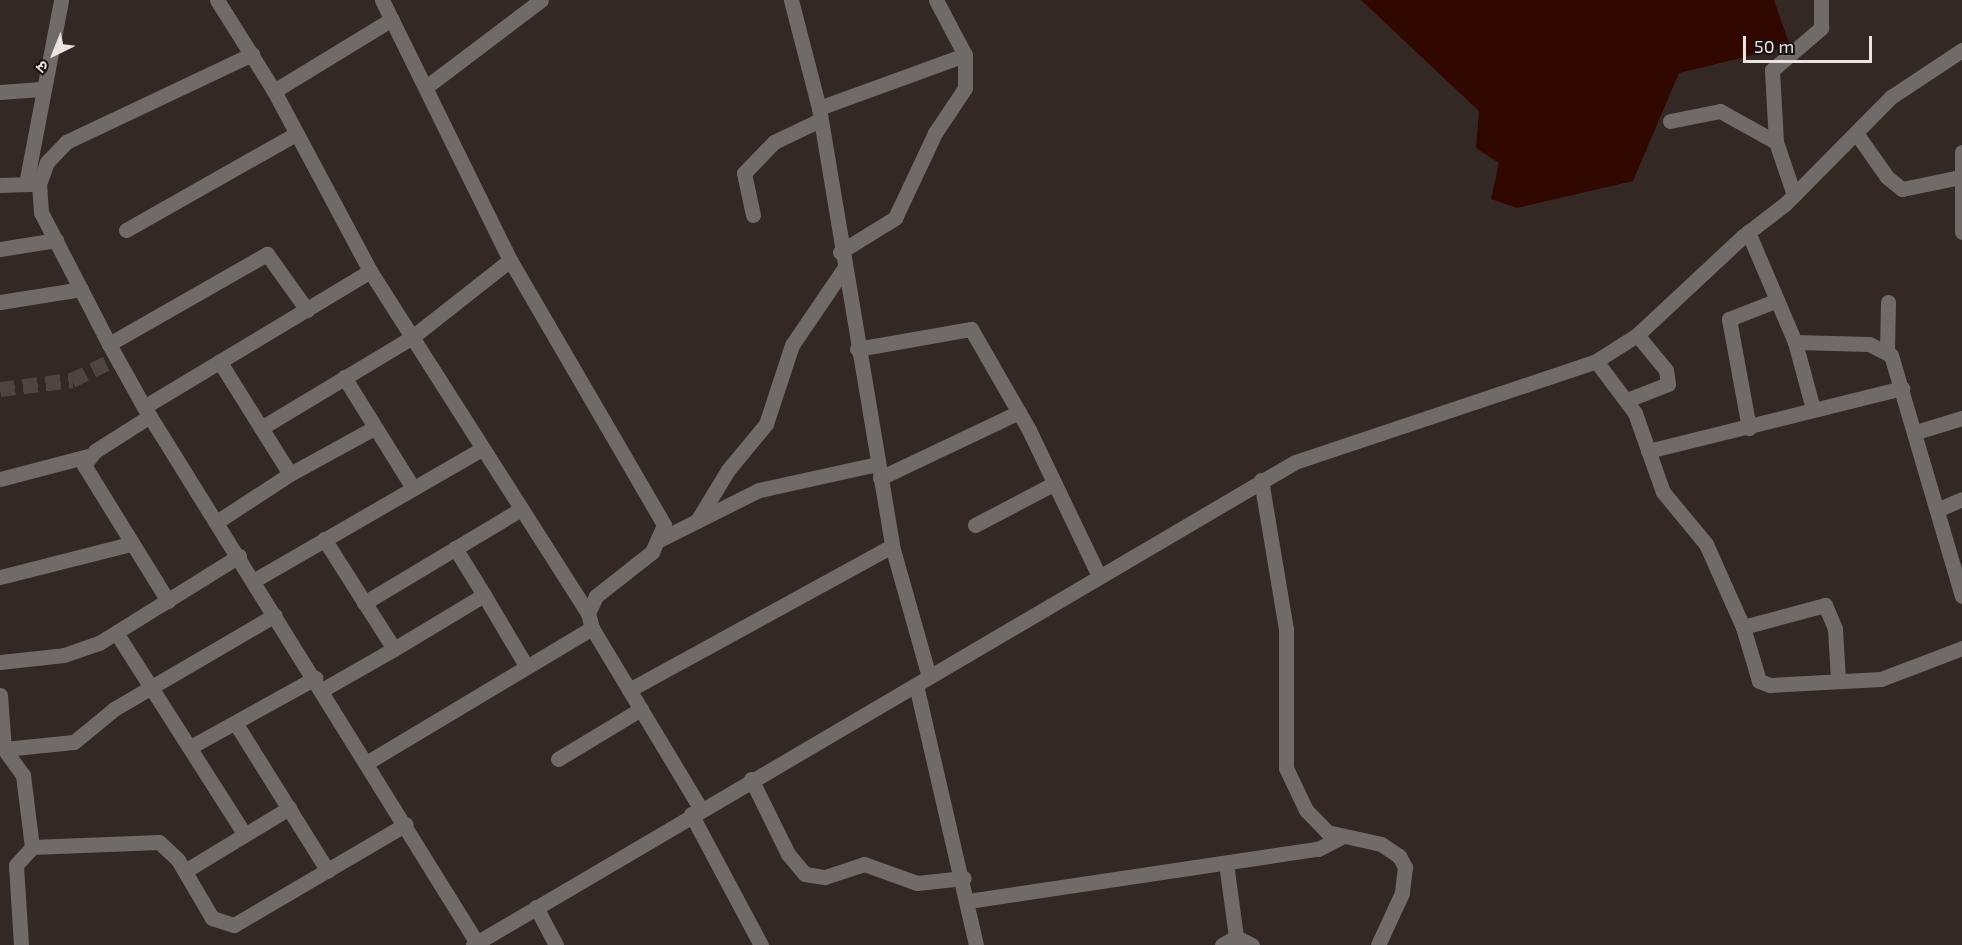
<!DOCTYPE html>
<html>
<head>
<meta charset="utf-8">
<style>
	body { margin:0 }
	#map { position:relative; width:1962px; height:945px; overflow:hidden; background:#332824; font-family:"Exo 2","Noto Sans Devanagari",sans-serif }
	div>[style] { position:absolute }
	.water>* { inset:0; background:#300800 }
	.minor-tunnel>* { height:15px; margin-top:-7.5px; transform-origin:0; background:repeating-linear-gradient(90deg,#4f4440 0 15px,transparent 0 23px) }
	.minor>* { height:15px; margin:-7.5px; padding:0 7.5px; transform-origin:7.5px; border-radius:7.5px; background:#706a68 }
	span { translate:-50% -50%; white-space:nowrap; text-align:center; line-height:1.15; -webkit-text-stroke:6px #171210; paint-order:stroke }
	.north { position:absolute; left:24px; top:24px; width:60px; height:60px; -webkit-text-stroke:4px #171210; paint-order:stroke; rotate:223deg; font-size:16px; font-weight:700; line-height:24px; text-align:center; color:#ebe3e1 }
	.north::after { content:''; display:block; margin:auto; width:21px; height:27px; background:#ebe3e1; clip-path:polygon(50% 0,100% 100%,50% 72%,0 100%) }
	.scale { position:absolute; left:1743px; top:36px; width:129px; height:27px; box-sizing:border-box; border:3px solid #ebe3e1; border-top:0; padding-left:8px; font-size:18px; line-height:21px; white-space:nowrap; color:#ebe3e1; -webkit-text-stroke:4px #171210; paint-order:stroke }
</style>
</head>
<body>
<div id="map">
	<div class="water">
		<i style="clip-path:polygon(1361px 0,1774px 0,1790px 46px,1679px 73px,1633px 181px,1517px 208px,1491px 199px,1499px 163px,1476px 148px,1479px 111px)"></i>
	</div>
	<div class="minor-tunnel">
		<i style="left:0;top:389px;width:73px;rotate:-7.1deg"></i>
		<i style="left:72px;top:380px;width:50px;rotate:-26.1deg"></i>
	</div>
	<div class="minor">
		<i style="left:217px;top:0;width:107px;rotate:57.9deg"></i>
		<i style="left:274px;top:91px;width:204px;rotate:61.9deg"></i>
		<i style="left:382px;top:0;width:290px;rotate:63.8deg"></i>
		<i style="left:510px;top:260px;width:306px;rotate:59.8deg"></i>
		<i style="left:664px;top:525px;width:30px;rotate:114deg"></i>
		<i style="left:652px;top:552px;width:71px;rotate:141.8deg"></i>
		<i style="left:596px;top:596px;width:19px;rotate:115deg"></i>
		<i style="left:588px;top:613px;width:16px;rotate:75deg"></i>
		<i style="left:592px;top:628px;width:210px;rotate:59deg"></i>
		<i style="left:791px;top:0;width:112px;rotate:75.5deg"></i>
		<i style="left:819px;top:108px;width:444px;rotate:80.5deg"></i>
		<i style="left:892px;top:546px;width:136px;rotate:74.2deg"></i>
		<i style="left:426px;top:87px;width:144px;rotate:-37.1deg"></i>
		<i style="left:274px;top:91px;width:138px;rotate:-31.4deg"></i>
		<i style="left:0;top:92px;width:41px;rotate:-4.2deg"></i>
		<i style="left:819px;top:108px;width:155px;rotate:-20deg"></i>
		<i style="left:1670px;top:121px;width:51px;rotate:-11.3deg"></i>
		<i style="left:1720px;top:111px;width:64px;rotate:29deg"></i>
		<i style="left:1776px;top:142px;width:56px;rotate:71.2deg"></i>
		<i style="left:1856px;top:133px;width:54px;rotate:54.8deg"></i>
		<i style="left:1887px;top:177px;width:19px;rotate:39deg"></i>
		<i style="left:1902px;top:189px;width:59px;rotate:-11.7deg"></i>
		<i style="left:1776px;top:142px;width:72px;rotate:-93.2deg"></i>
		<i style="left:1772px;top:70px;width:65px;rotate:-40.6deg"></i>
		<i style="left:1821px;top:28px;width:28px;rotate:-90deg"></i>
		<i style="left:1962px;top:152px;width:80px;rotate:90deg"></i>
		<i style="left:26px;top:184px;width:187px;rotate:-79.2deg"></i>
		<i style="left:0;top:185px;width:36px;rotate:-2deg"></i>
		<i style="left:753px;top:215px;width:43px;rotate:-102.1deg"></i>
		<i style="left:744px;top:173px;width:43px;rotate:-45.9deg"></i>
		<i style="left:774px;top:142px;width:51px;rotate:-25.6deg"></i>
		<i style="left:126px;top:230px;width:193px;rotate:-29.5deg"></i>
		<i style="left:1748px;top:232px;width:120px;rotate:66.9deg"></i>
		<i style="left:1795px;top:342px;width:74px;rotate:1.5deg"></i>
		<i style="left:1869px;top:344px;width:25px;rotate:27deg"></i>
		<i style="left:1891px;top:355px;width:251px;rotate:73.6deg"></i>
		<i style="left:0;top:249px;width:57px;rotate:-9.1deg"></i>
		<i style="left:840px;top:252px;width:65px;rotate:-31.7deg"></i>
		<i style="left:895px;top:218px;width:94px;rotate:-64.8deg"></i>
		<i style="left:935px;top:133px;width:54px;rotate:-56.3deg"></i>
		<i style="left:965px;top:88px;width:33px;rotate:-90deg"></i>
		<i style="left:965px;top:55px;width:62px;rotate:-117.8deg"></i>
		<i style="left:0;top:302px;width:82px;rotate:-9.1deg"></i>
		<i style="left:1795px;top:342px;width:69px;rotate:75deg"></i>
		<i style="left:109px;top:344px;width:148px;rotate:-117.3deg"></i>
		<i style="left:41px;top:212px;width:28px;rotate:-94deg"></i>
		<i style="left:39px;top:184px;width:23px;rotate:-70deg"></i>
		<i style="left:47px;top:162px;width:28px;rotate:-46deg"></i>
		<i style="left:66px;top:142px;width:206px;rotate:-25.3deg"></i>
		<i style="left:857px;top:349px;width:116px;rotate:-10deg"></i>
		<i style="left:971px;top:329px;width:116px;rotate:60.1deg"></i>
		<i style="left:1029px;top:430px;width:162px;rotate:64.4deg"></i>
		<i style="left:1887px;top:350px;width:48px;rotate:-88.8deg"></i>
		<i style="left:1596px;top:361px;width:65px;rotate:53.1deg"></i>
		<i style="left:1635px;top:413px;width:84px;rotate:70.5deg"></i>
		<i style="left:1663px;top:492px;width:67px;rotate:50.4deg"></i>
		<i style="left:1706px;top:544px;width:91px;rotate:66deg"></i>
		<i style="left:1743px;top:627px;width:56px;rotate:73.5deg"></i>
		<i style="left:1759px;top:681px;width:12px;rotate:20deg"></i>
		<i style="left:1770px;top:685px;width:111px;rotate:-3.1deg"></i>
		<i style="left:1881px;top:679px;width:87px;rotate:-20.9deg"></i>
		<i style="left:344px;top:377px;width:131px;rotate:58.1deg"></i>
		<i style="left:1627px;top:400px;width:44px;rotate:-21.3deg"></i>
		<i style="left:1668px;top:384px;width:14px;rotate:-98deg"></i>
		<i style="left:1666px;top:370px;width:45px;rotate:-129.6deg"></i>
		<i style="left:144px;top:407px;width:72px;rotate:-119.1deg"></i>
		<i style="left:109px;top:344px;width:182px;rotate:-29.7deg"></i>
		<i style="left:267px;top:254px;width:69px;rotate:54.5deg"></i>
		<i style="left:150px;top:416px;width:65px;rotate:147.5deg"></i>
		<i style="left:95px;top:451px;width:18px;rotate:128deg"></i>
		<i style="left:84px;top:465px;width:160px;rotate:58.3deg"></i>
		<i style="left:261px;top:428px;width:175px;rotate:-31deg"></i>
		<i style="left:411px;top:338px;width:126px;rotate:-38.2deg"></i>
		<i style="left:1749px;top:428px;width:111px;rotate:-100.4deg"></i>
		<i style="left:1729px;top:319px;width:49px;rotate:-21.4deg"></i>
		<i style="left:1916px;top:432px;width:48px;rotate:-16.9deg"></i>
		<i style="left:1648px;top:451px;width:262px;rotate:-13.9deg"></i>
		<i style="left:290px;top:474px;width:96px;rotate:-28.7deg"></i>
		<i style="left:880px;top:478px;width:154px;rotate:-25.4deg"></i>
		<i style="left:0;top:479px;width:91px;rotate:-14.6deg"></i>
		<i style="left:1261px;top:480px;width:151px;rotate:80.5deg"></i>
		<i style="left:1286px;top:629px;width:139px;rotate:90deg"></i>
		<i style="left:1286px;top:768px;width:47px;rotate:64.5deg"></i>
		<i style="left:1306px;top:810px;width:30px;rotate:46deg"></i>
		<i style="left:1327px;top:832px;width:55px;rotate:12.5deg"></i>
		<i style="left:1381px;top:844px;width:22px;rotate:34deg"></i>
		<i style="left:1399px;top:856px;width:13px;rotate:61deg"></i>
		<i style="left:1405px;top:867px;width:26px;rotate:97deg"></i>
		<i style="left:1402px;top:893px;width:57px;rotate:114.8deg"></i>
		<i style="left:1939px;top:509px;width:25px;rotate:-23deg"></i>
		<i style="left:218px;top:521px;width:86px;rotate:-33.1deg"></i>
		<i style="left:290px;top:474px;width:133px;rotate:-122.1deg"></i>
		<i style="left:697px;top:521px;width:60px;rotate:-58.7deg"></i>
		<i style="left:728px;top:470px;width:60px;rotate:-50.4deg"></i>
		<i style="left:766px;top:424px;width:83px;rotate:-71.8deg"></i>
		<i style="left:792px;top:345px;width:91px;rotate:-55.8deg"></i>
		<i style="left:975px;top:525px;width:90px;rotate:-27.7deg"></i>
		<i style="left:324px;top:539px;width:130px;rotate:57.5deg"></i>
		<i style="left:394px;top:649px;width:105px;rotate:-31deg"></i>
		<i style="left:484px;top:595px;width:80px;rotate:59.3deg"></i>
		<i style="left:661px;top:539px;width:110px;rotate:-26.6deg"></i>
		<i style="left:759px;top:490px;width:121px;rotate:-12.4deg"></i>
		<i style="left:455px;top:548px;width:55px;rotate:58.3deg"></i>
		<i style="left:0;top:577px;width:134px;rotate:-14.2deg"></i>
		<i style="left:253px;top:581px;width:262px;rotate:-30deg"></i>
		<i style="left:364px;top:603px;width:179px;rotate:-30.9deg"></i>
		<i style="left:1743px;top:627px;width:85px;rotate:-15deg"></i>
		<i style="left:1825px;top:605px;width:26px;rotate:67deg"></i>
		<i style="left:1835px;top:629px;width:51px;rotate:86.6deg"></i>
		<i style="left:117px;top:634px;width:238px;rotate:57.5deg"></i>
		<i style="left:0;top:662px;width:64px;rotate:-6.2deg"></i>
		<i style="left:64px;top:655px;width:37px;rotate:-19deg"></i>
		<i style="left:99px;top:643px;width:165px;rotate:-31.9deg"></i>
		<i style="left:916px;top:685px;width:267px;rotate:77deg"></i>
		<i style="left:322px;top:690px;width:83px;rotate:-29.7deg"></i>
		<i style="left:629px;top:690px;width:300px;rotate:-28.7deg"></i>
		<i style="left:0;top:695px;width:54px;rotate:85.8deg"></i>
		<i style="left:4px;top:749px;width:32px;rotate:54deg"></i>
		<i style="left:23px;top:775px;width:73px;rotate:82.9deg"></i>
		<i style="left:236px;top:724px;width:173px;rotate:58deg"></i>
		<i style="left:192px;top:746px;width:141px;rotate:-28.9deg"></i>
		<i style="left:4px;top:749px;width:70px;rotate:-5.7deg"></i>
		<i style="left:74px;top:742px;width:52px;rotate:-39.5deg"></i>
		<i style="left:114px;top:709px;width:186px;rotate:-30.3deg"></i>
		<i style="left:558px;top:759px;width:97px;rotate:-31.1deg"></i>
		<i style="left:368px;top:762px;width:261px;rotate:-30.9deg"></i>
		<i style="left:751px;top:779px;width:84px;rotate:63.7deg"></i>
		<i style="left:788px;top:854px;width:26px;rotate:50deg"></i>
		<i style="left:805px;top:874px;width:20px;rotate:9deg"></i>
		<i style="left:825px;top:877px;width:41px;rotate:-18.4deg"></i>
		<i style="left:864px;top:864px;width:56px;rotate:19.7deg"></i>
		<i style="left:917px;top:883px;width:47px;rotate:-6.1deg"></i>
		<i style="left:691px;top:814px;width:149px;rotate:61.9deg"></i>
		<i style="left:1226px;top:863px;width:75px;rotate:82.3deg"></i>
		<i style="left:1236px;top:937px;width:18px;rotate:27deg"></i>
		<i style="left:185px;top:871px;width:122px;rotate:-31.2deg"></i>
		<i style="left:968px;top:901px;width:354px;rotate:-8.5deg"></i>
		<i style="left:1318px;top:849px;width:25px;rotate:-27deg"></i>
		<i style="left:536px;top:907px;width:43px;rotate:62.2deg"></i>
		<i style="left:477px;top:943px;width:631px;rotate:-121.85deg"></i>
		<i style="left:144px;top:407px;width:264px;rotate:-31deg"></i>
		<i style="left:370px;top:271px;width:406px;rotate:57.5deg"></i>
		<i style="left:21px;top:945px;width:80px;rotate:-93.6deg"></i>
		<i style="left:16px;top:865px;width:24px;rotate:-48deg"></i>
		<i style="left:32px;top:847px;width:127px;rotate:-2.3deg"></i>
		<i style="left:159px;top:842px;width:26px;rotate:43deg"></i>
		<i style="left:178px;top:860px;width:67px;rotate:59.6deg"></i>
		<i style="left:212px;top:918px;width:23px;rotate:18deg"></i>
		<i style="left:234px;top:925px;width:199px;rotate:-30.4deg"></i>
		<i style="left:473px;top:945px;width:953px;rotate:-30.44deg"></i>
		<i style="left:1295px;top:462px;width:317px;rotate:-18.5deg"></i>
		<i style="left:1596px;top:361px;width:49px;rotate:-32.4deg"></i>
		<i style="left:1637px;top:335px;width:144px;rotate:-43deg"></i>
		<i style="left:1742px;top:237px;width:54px;rotate:-37.5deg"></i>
		<i style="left:1785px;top:204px;width:151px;rotate:-45.3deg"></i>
		<i style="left:1891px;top:97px;width:85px;rotate:-33.5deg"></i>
		<i style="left:1222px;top:945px;width:16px;rotate:-30deg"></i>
	</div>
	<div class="north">उ</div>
	<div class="scale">50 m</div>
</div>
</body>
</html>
